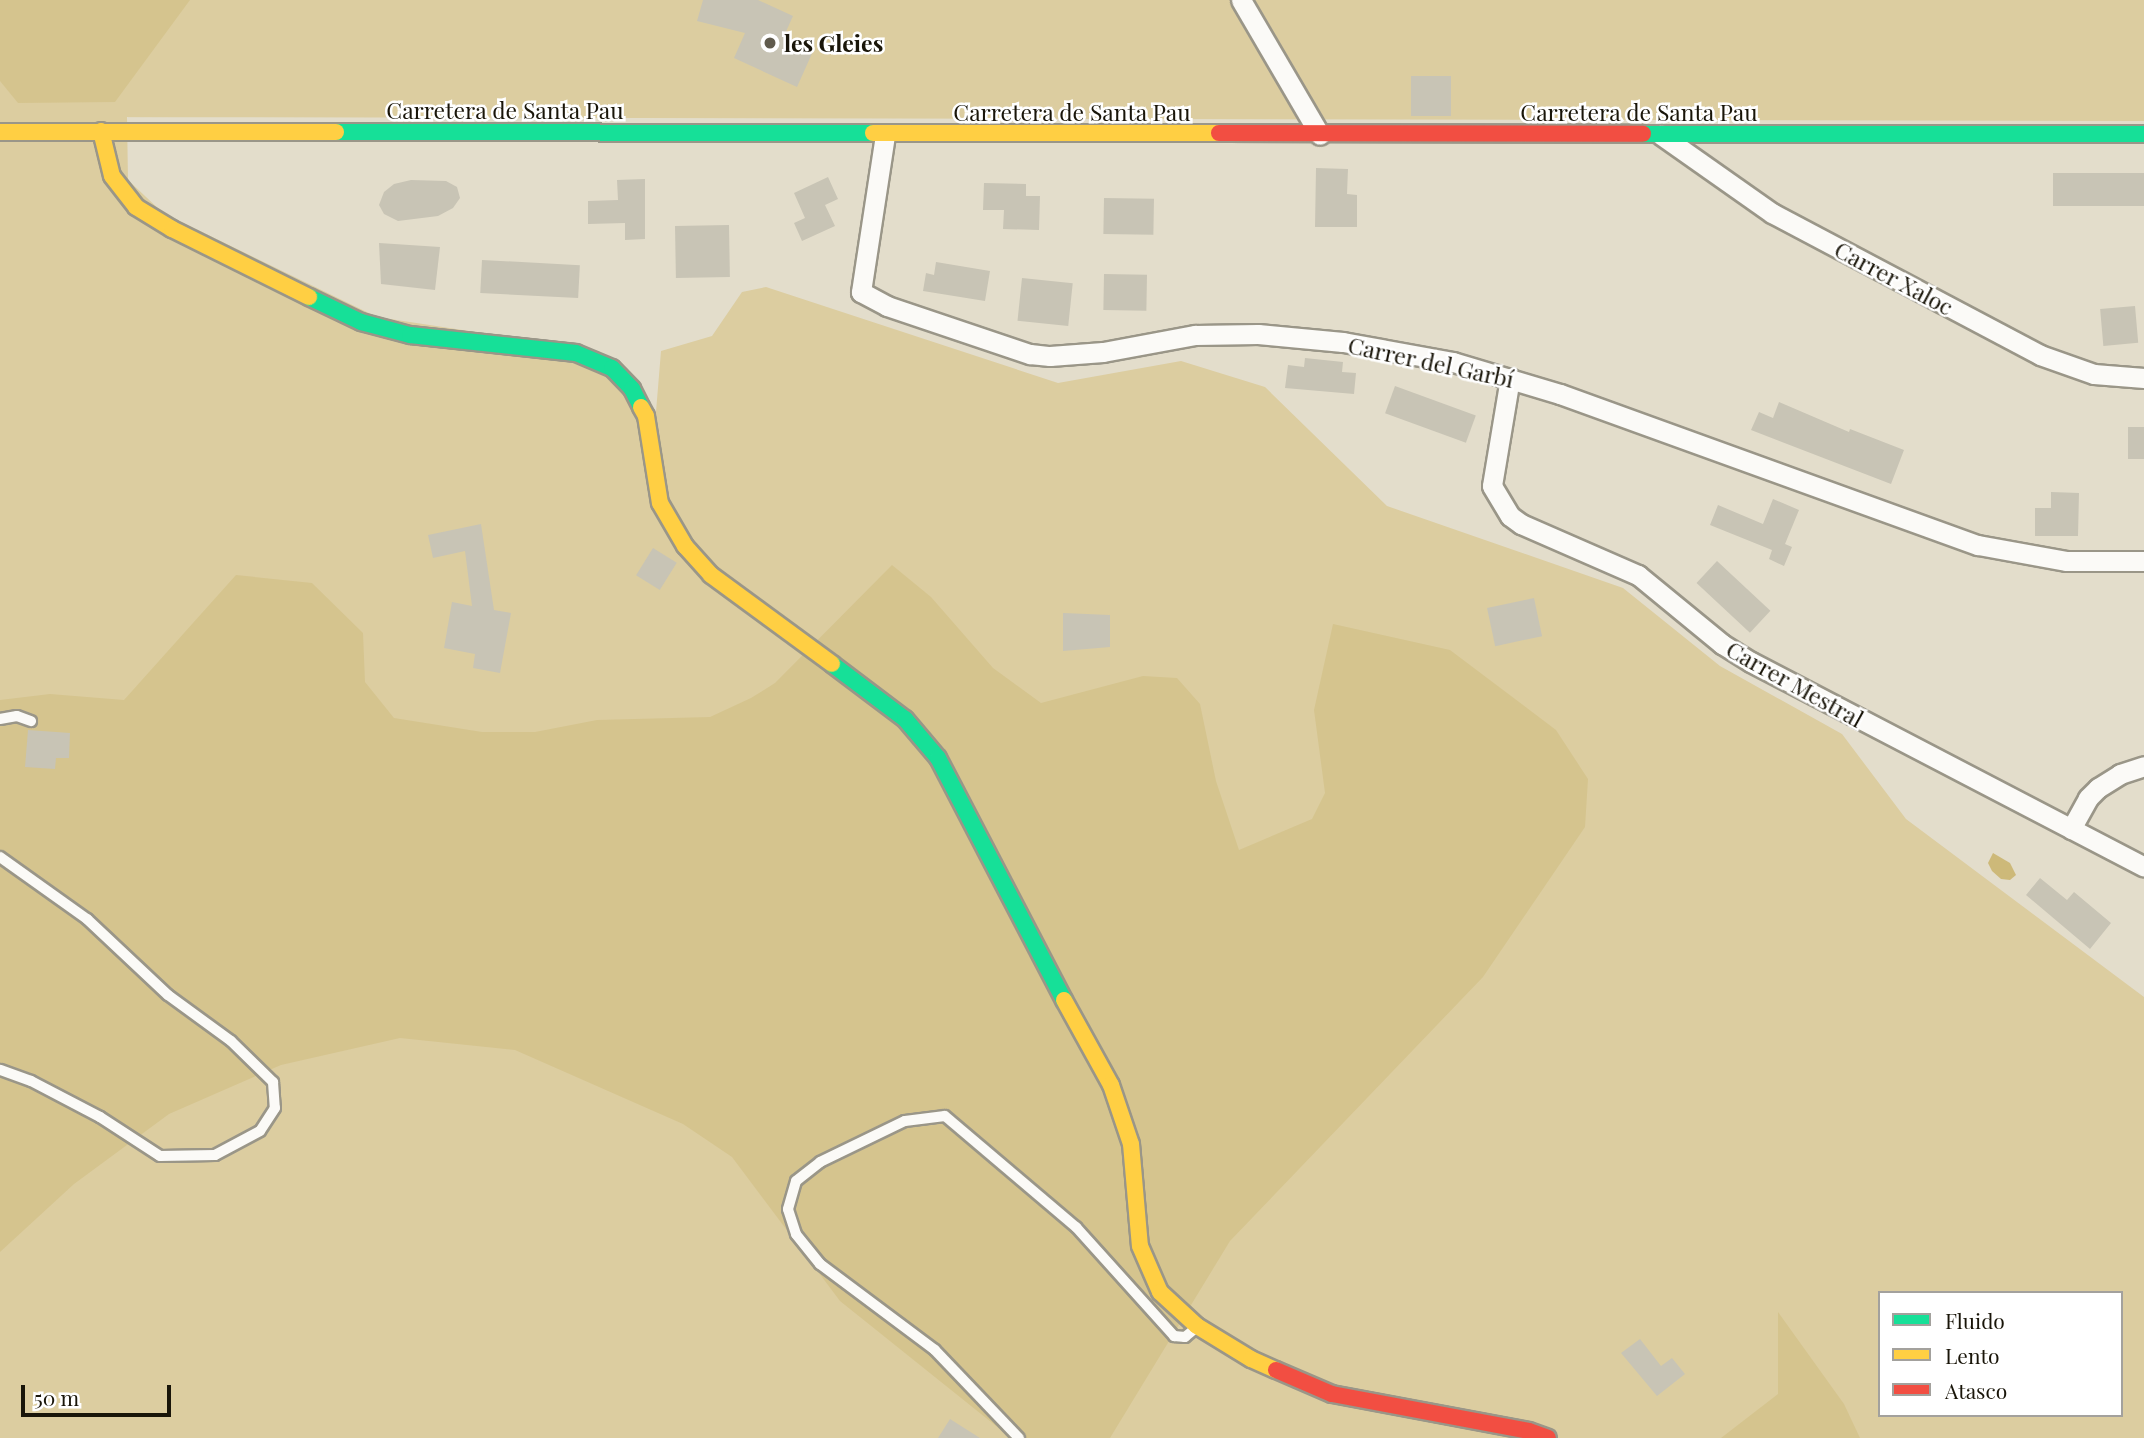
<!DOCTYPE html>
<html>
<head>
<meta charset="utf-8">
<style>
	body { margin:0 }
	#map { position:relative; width:2144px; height:1438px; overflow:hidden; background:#e3ddcb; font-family:"Playfair Display",serif }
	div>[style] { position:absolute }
	.green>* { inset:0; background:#dccda0 }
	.forest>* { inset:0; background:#d5c48e }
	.water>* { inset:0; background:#cdb979 }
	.building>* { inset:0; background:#c8c4b5; transform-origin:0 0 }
	.roads { filter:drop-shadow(2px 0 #9a9688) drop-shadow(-2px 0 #9a9688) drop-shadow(0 2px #9a9688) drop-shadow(0 -2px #9a9688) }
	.lane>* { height:10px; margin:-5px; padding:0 5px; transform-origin:5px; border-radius:5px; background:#fbfaf7 }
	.street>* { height:19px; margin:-9.5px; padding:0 9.5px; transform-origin:9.5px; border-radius:9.5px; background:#fbfaf7 }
	.fast>* { height:16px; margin:-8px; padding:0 8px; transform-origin:8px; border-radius:8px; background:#16e098 }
	.slow>* { height:16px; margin:-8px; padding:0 8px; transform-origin:8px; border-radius:8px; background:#ffcf43 }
	.jam>* { height:16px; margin:-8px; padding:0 8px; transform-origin:8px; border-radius:8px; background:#f24e42 }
	.dots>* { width:19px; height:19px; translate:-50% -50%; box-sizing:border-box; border:4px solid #fff; border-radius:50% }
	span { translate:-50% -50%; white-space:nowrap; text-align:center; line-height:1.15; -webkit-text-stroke:5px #fff; paint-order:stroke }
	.poi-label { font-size:23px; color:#191509; font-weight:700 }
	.left { translate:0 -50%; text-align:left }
	.street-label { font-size:23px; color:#191509 }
	.legend { position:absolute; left:1878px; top:1291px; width:245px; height:126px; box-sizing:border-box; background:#fff; border:2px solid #a3a19d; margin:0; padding:9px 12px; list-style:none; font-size:21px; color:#191509 }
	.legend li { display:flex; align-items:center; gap:14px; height:35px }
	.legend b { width:35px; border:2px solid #a3a19d }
	.scale { position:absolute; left:21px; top:1385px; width:150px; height:32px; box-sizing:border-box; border:4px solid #191509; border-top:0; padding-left:9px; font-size:21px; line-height:24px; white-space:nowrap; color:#191509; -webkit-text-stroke:5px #fff; paint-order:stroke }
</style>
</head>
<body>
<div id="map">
	<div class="green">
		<i style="clip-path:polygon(evenodd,0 0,2144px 0,2144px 121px,127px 117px,128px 180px,163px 213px,377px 317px,599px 351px,655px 424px,661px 351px,712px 336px,742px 292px,766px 287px,1058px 383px,1181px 361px,1265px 387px,1387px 506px,1623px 588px,1720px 666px,1842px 734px,1906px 819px,2144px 997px,2144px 1438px,0 1438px,0 0,1880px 1293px,2121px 1293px,2121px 1415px,1880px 1415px,1880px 1293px)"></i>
	</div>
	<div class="forest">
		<i style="clip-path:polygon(0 0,190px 0,115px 102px,18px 103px,0 81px)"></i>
		<i style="clip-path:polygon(892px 565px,931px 597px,993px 668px,1041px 703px,1143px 676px,1177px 678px,1200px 704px,1216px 781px,1239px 850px,1312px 819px,1325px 793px,1314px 710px,1333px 624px,1450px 650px,1556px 730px,1588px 779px,1585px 827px,1483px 977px,1230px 1241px,1110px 1438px,1011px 1438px,840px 1301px,732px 1157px,683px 1124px,515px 1050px,400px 1038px,281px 1065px,169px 1114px,74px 1184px,0 1252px,0 700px,50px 694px,124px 700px,236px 575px,312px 583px,363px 633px,365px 682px,394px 718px,482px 732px,535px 732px,597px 720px,710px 717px,751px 698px,775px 683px)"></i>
		<i style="clip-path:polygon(1778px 1312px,1844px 1404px,1860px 1438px,1721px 1438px,1778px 1394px)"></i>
	</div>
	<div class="water">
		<i style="clip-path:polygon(1993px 853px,2010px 863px,2016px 875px,2010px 880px,2001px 879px,1992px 871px,1988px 863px)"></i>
	</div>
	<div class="building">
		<i style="clip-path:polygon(703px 0,758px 0,793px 16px,784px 36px,814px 49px,797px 87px,734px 58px,745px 33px,697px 21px)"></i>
		<i style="left:1411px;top:76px;width:40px;height:40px"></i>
		<i style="clip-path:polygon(1316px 168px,1348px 169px,1347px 194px,1357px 195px,1357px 227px,1315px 227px)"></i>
		<i style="left:2053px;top:173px;width:91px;height:33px"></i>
		<i style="clip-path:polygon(828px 177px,838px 199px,825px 205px,835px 226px,802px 241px,794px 223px,805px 218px,794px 193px)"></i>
		<i style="clip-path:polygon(645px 179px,645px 239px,625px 240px,625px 223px,588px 224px,588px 201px,618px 200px,617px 180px)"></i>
		<i style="clip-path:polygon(411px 180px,446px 181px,457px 187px,460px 198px,453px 208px,438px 216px,398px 221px,384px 214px,379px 205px,384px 192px,394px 184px)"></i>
		<i style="clip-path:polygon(984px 183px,1026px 184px,1026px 196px,1040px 196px,1039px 230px,1003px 229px,1004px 210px,983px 210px)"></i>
		<i style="left:1104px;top:198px;width:50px;height:36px;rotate:1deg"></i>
		<i style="left:729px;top:225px;width:52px;height:54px;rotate:89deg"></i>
		<i style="clip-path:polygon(379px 243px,440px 247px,435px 290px,381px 284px)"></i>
		<i style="left:482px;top:260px;width:98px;height:33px;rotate:3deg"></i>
		<i style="clip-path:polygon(936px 262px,990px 271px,985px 301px,923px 291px,926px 273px,934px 275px)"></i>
		<i style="left:1104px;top:274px;width:43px;height:36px;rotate:1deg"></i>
		<i style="left:1022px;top:278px;width:51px;height:43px;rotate:6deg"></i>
		<i style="left:2135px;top:306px;width:37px;height:35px;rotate:85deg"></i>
		<i style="clip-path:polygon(1305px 358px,1343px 362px,1342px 372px,1356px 373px,1354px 394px,1285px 388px,1288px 365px,1304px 367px)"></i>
		<i style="left:1395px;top:386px;width:86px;height:29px;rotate:20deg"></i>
		<i style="clip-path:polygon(1779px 402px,1849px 432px,1850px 429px,1904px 450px,1891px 484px,1751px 430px,1759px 412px,1773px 418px)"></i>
		<i style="left:2128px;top:427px;width:16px;height:32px"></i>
		<i style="clip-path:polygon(2051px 492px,2079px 493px,2078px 536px,2035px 536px,2035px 508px,2051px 508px)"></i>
		<i style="clip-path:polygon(1773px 499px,1799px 510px,1785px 544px,1792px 547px,1784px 566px,1769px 559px,1772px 550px,1710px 525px,1718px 505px,1763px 524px)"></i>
		<i style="clip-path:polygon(481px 524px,494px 610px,511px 613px,500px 673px,473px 668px,475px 654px,444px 648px,452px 602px,472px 606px,465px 551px,433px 558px,428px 535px)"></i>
		<i style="left:653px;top:548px;width:28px;height:32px;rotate:32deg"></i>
		<i style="left:1717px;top:561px;width:73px;height:30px;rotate:43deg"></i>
		<i style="left:1534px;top:598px;width:39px;height:48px;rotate:78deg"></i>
		<i style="clip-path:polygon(1063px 613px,1110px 615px,1110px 647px,1063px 651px)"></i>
		<i style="clip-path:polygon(28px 730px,70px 733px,69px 758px,56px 758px,55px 769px,25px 767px)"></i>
		<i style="clip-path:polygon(2040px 878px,2067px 900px,2074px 892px,2111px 923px,2090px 949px,2026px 895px)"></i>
		<i style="clip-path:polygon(1640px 1339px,1661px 1366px,1672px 1358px,1685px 1374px,1657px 1396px,1621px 1353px)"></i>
		<i style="clip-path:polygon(950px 1419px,980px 1438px,938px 1438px)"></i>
	</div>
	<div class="roads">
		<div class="lane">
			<i style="left:0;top:719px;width:17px;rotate:-10deg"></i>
			<i style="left:17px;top:716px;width:15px;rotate:20deg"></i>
			<i style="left:0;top:857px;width:107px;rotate:35.5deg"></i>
			<i style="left:87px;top:919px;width:111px;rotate:43.2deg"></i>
			<i style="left:168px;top:995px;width:78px;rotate:36.1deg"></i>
			<i style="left:231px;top:1041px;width:59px;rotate:44.3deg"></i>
			<i style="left:273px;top:1082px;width:26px;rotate:86deg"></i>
			<i style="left:275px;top:1108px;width:27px;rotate:123deg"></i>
			<i style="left:260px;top:1131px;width:51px;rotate:151.9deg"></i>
			<i style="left:215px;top:1155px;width:55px;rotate:179deg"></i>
			<i style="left:160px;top:1156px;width:72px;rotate:-147deg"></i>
			<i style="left:100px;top:1117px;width:78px;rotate:-152.4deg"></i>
			<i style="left:31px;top:1081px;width:33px;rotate:-160deg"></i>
			<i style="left:1019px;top:1438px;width:122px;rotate:-133.7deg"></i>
			<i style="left:935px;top:1350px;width:144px;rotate:-143.2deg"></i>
			<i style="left:820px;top:1264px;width:38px;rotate:-129deg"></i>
			<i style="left:796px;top:1234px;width:26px;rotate:-108deg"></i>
			<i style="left:788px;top:1209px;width:29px;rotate:-74deg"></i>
			<i style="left:796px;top:1181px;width:31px;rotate:-38deg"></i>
			<i style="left:820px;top:1162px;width:94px;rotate:-25.8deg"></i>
			<i style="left:905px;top:1121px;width:40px;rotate:-7.1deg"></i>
			<i style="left:945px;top:1116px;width:172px;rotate:40.3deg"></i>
			<i style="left:1076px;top:1227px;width:147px;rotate:48deg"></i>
			<i style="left:1174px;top:1336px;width:11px;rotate:5deg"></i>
			<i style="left:1185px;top:1337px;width:16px;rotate:-40deg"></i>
		</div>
		<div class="street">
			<i style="left:1241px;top:0;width:156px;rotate:59.7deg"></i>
			<i style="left:885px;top:135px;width:159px;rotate:98.7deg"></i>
			<i style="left:861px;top:292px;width:30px;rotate:28deg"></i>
			<i style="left:887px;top:306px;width:151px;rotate:18.6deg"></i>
			<i style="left:1030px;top:354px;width:20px;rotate:6deg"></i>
			<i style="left:1050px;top:356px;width:53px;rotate:-4.3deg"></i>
			<i style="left:1103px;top:352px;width:94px;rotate:-10.5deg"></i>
			<i style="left:1195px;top:335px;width:63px;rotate:-0.9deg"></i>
			<i style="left:1258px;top:334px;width:85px;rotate:5.4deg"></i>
			<i style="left:1343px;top:342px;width:112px;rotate:10.3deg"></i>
			<i style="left:1453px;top:362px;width:112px;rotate:16.7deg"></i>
			<i style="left:1560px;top:394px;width:444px;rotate:19.9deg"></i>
			<i style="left:1978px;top:545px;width:89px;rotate:10.3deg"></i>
			<i style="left:2066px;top:561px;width:78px"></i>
			<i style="left:1661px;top:135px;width:136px;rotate:35.1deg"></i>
			<i style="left:1772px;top:213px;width:303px;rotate:27.9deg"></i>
			<i style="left:2040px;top:355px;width:57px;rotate:19.4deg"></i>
			<i style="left:2094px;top:374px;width:50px;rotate:4.6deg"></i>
			<i style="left:1510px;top:378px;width:109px;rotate:99.5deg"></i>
			<i style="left:1492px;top:486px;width:35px;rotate:59deg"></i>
			<i style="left:1510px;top:516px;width:14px;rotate:36deg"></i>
			<i style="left:1521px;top:524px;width:128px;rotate:23.6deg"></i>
			<i style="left:1638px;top:575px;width:109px;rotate:39.4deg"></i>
			<i style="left:1722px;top:644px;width:34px;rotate:32deg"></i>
			<i style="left:1751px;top:662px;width:443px;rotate:27.5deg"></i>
			<i style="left:2071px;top:829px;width:35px;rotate:-61deg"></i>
			<i style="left:2088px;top:798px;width:14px;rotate:-45deg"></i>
			<i style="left:2098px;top:788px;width:26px;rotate:-32deg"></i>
			<i style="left:2120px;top:774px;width:25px;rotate:-18deg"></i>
		</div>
		<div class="fast">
			<i style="left:336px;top:132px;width:537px;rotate:0.11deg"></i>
			<i style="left:1643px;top:134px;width:501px"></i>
			<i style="left:309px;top:297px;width:58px;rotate:25.7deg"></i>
			<i style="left:361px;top:322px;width:51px;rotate:14.9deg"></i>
			<i style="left:410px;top:335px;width:167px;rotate:6.2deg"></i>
			<i style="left:576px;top:353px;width:39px;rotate:23deg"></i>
			<i style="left:612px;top:368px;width:29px;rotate:46deg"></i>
			<i style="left:632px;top:389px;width:20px;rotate:63deg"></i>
			<i style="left:832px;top:664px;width:91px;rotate:37deg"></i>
			<i style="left:905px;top:719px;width:51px;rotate:49.8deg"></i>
			<i style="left:938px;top:758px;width:273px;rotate:62.5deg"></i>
		</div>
		<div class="slow">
			<i style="left:101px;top:131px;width:46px;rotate:76.3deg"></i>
			<i style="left:112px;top:176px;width:39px;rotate:52deg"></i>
			<i style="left:136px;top:207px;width:42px;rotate:31.4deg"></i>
			<i style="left:172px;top:229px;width:153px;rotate:26.4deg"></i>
			<i style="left:0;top:132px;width:336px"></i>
			<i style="left:873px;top:133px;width:346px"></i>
			<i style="left:641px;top:407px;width:10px;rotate:61deg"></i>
			<i style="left:646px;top:416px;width:88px;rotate:80.9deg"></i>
			<i style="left:660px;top:503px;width:50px;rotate:59.8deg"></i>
			<i style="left:685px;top:546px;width:39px;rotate:48deg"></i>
			<i style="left:711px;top:575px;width:150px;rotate:36.3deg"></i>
			<i style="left:1064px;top:1000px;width:97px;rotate:61.1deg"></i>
			<i style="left:1111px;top:1085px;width:62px;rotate:71.3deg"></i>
			<i style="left:1131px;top:1144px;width:102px;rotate:85deg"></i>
			<i style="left:1140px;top:1246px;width:50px;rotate:66.5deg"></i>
			<i style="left:1160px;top:1292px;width:50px;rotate:42.6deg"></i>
			<i style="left:1197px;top:1326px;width:63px;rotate:31.4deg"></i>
			<i style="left:1251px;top:1359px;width:27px;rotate:24deg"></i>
		</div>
		<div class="jam">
			<i style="left:1219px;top:133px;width:424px;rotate:0.1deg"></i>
			<i style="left:1276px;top:1370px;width:61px;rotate:23.2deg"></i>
			<i style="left:1332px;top:1394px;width:200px;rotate:10.6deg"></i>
			<i style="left:1529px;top:1431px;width:20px;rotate:20deg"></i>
		</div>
	</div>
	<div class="dots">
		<i style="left:770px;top:43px;background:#605b4d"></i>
	</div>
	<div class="poi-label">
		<span class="left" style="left:784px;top:43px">les Gleies</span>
	</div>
	<div class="street-label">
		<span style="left:505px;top:110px">Carretera de Santa Pau</span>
		<span style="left:1072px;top:112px">Carretera de Santa Pau</span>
		<span style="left:1639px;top:112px">Carretera de Santa Pau</span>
		<span style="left:1894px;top:278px;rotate:28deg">Carrer Xaloc</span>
		<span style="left:1431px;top:362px;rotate:12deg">Carrer del Garbí</span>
		<span style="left:1795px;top:684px;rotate:29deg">Carrer Mestral</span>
	</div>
	<ul class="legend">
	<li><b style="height:9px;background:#16e098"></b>Fluido</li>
	<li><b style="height:9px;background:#ffcf43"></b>Lento</li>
	<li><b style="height:9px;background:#f24e42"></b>Atasco</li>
	</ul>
	<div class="scale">50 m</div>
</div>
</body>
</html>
